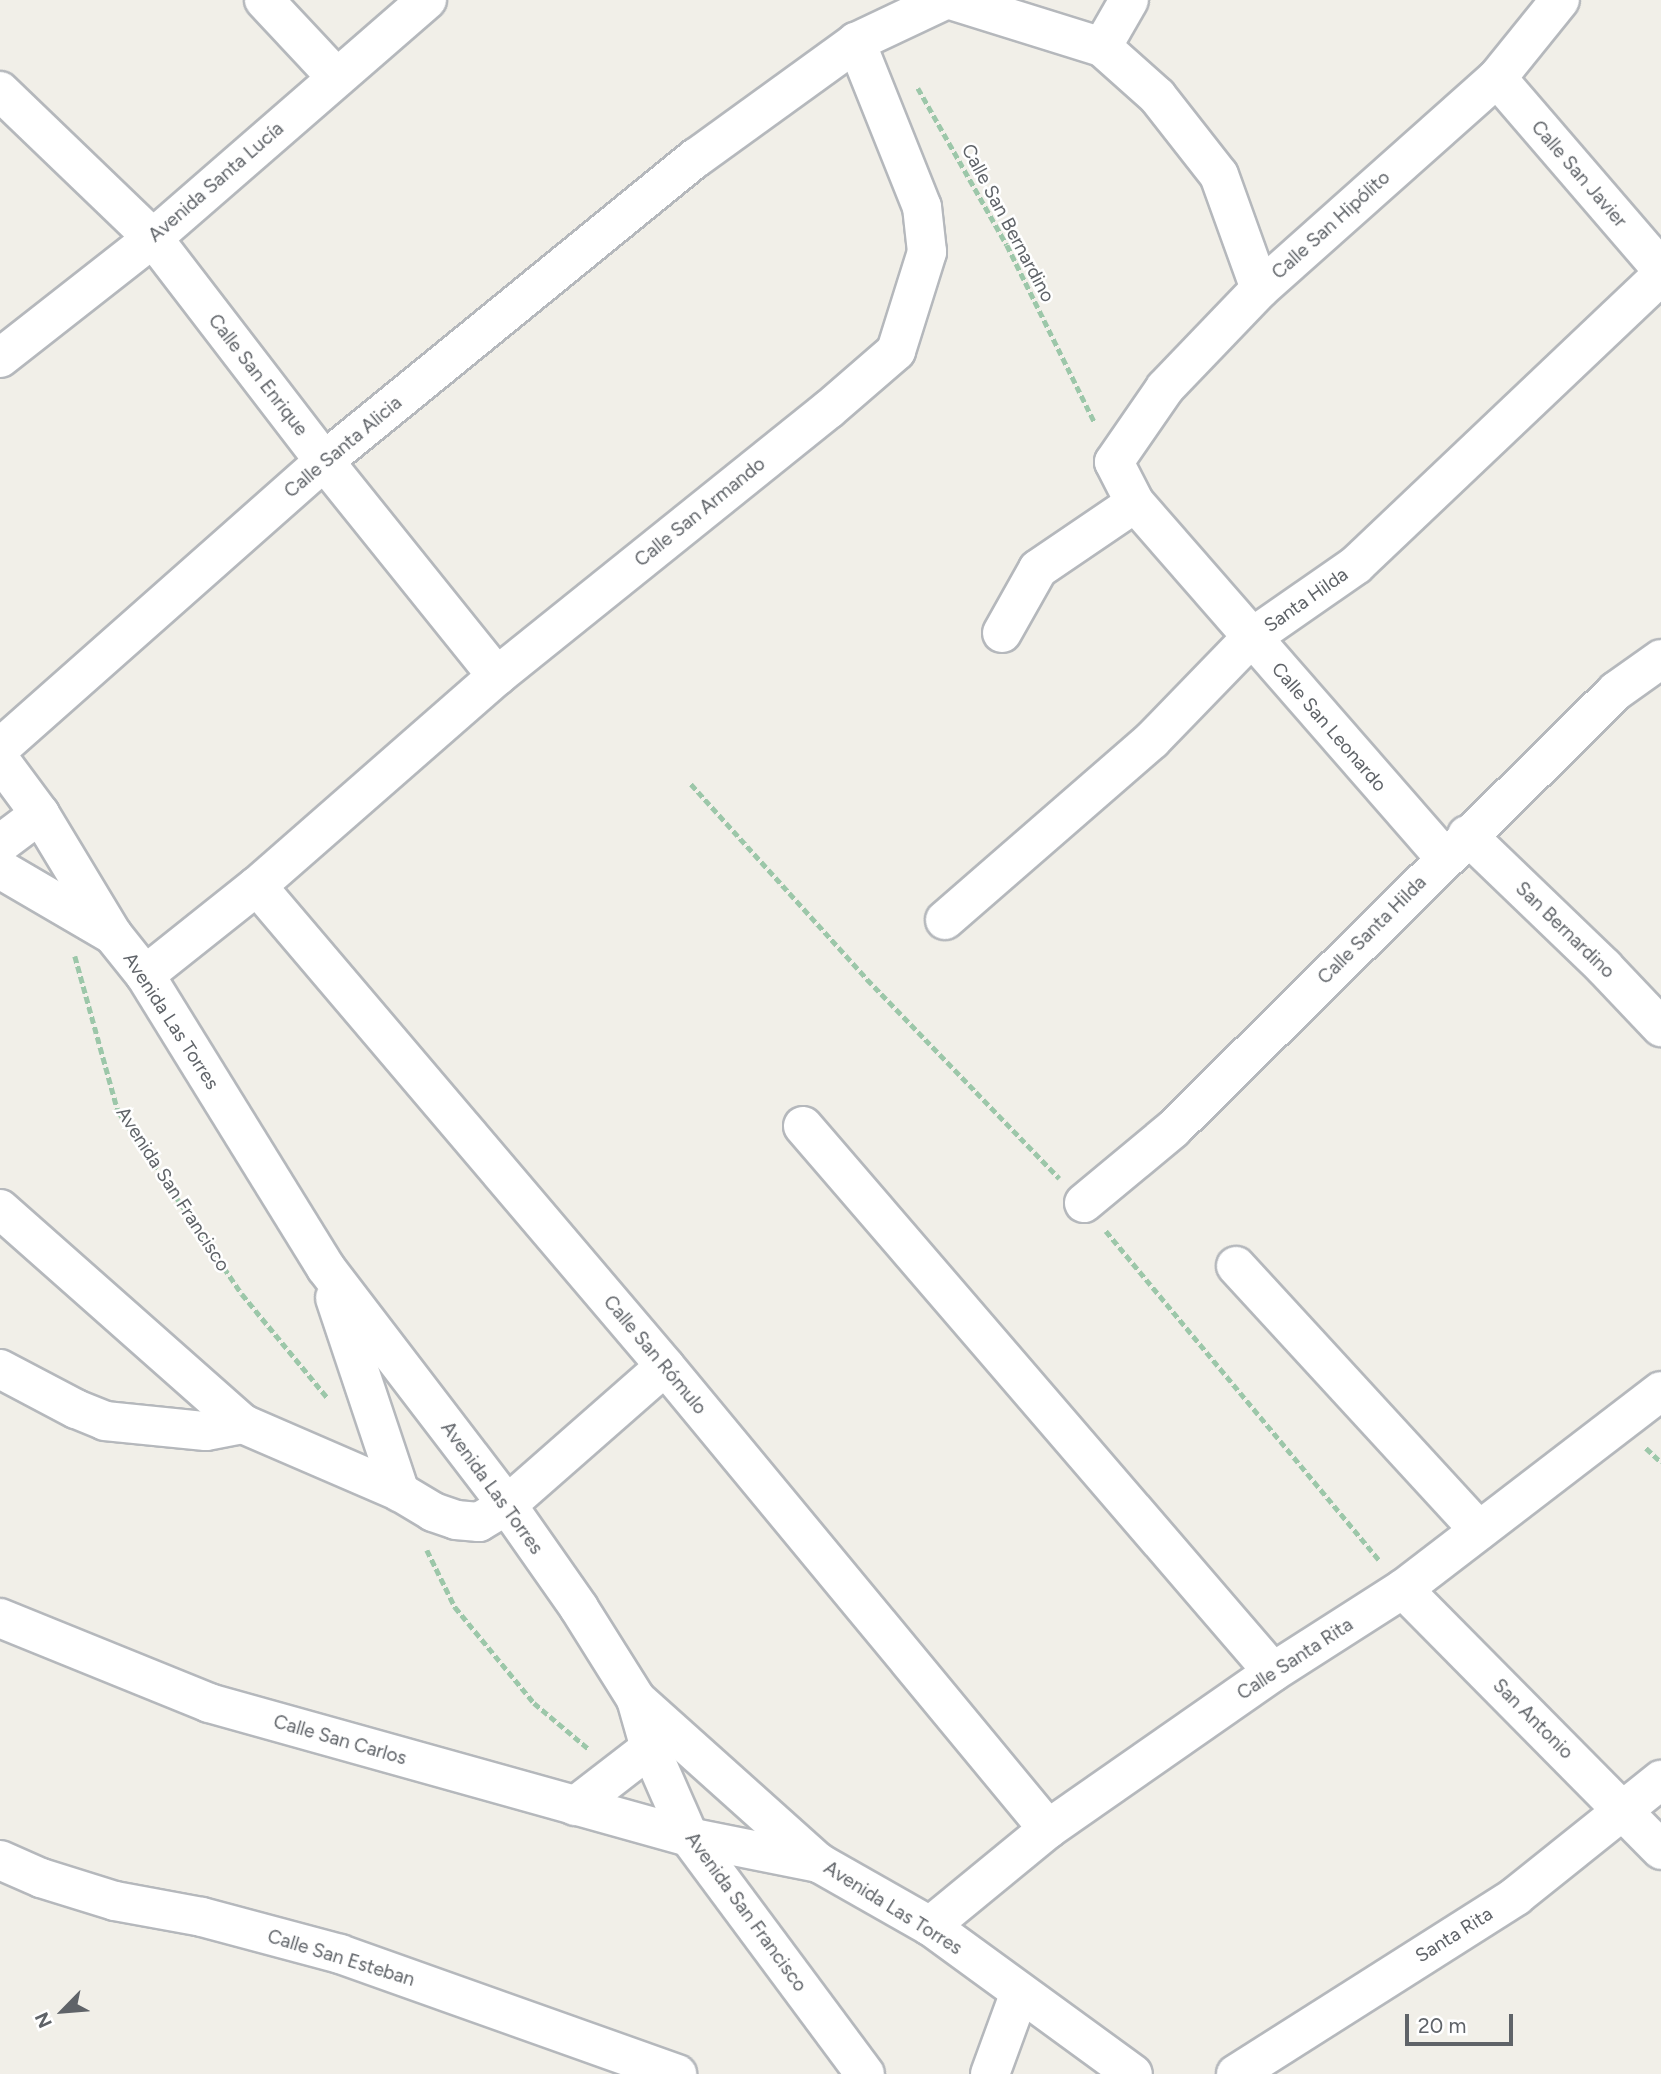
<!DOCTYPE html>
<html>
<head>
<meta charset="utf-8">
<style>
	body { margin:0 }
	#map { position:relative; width:1661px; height:2074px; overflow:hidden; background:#f1efe8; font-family:Figtree,sans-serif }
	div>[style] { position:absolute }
	.path>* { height:4.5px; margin-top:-2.25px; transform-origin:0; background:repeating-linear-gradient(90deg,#9cc7a9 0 7px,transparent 0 10.5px) }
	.roads { filter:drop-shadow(2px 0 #b5b8bc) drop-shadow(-2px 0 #b5b8bc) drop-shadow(0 2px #b5b8bc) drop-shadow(0 -2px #b5b8bc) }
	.minor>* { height:38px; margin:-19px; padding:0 19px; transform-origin:19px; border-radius:19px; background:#fff }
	span { translate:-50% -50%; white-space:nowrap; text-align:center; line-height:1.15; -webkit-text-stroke:5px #fff; paint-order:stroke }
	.street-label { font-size:19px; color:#5f6368 }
	.north { position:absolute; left:28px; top:1976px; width:70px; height:70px; -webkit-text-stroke:5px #fff; paint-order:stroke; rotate:245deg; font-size:19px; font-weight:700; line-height:28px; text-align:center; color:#5f6368 }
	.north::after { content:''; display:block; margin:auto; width:24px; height:32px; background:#5f6368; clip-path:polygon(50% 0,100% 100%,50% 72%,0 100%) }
	.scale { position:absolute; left:1405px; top:2014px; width:108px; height:32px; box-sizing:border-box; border:4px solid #5f6368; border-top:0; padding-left:9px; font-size:21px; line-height:24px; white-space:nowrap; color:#5f6368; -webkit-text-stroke:5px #fff; paint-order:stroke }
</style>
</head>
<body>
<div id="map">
	<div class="path">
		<i style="left:918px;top:88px;width:180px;rotate:60.5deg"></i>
		<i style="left:1007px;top:245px;width:199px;rotate:63.7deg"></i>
		<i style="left:691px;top:784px;width:263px;rotate:47.9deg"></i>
		<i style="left:867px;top:979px;width:277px;rotate:46deg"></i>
		<i style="left:75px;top:956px;width:161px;rotate:74.5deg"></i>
		<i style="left:118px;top:1111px;width:221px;rotate:55.9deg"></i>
		<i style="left:242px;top:1294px;width:134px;rotate:50.5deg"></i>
		<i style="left:1106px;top:1231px;width:429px;rotate:50.3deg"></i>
		<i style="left:1646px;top:1448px;width:21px;rotate:43deg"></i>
		<i style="left:427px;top:1550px;width:64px;rotate:63.8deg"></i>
		<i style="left:455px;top:1607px;width:124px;rotate:50.5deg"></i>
		<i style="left:534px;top:1703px;width:73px;rotate:40deg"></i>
	</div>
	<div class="roads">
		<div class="minor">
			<i style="left:264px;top:0;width:105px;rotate:46.9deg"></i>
			<i style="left:951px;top:0;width:158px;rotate:17.3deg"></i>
			<i style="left:1102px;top:47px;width:74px;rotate:41.7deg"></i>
			<i style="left:1157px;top:96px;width:100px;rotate:51.9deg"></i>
			<i style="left:1219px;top:175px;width:121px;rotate:70.2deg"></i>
			<i style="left:1102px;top:47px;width:54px;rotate:-60.1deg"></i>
			<i style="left:1497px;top:78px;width:252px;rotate:49.3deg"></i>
			<i style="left:0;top:91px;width:212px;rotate:43.9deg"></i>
			<i style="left:153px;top:238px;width:281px;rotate:52.5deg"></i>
			<i style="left:324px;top:461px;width:276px;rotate:51.2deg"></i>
			<i style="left:0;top:358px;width:194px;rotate:-38.1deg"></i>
			<i style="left:153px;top:238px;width:363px;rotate:-41deg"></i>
			<i style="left:1002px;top:633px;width:73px;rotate:-60.6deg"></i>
			<i style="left:1038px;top:569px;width:117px;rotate:-34.2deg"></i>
			<i style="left:0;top:748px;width:433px;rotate:-41.5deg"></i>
			<i style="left:324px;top:461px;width:480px;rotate:-39.2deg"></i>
			<i style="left:696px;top:158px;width:198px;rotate:-35.9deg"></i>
			<i style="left:856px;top:42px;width:98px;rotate:-25.3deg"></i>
			<i style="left:0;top:760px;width:67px;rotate:53.5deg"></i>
			<i style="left:40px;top:814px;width:141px;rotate:58.9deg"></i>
			<i style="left:113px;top:935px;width:51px;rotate:51.3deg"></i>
			<i style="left:145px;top:975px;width:344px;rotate:58.3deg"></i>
			<i style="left:326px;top:1268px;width:298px;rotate:52.6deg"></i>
			<i style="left:507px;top:1505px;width:126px;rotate:55deg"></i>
			<i style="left:579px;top:1608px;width:107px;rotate:57.9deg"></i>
			<i style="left:636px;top:1699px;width:246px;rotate:41.9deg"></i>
			<i style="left:819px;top:1863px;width:128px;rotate:29.6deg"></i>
			<i style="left:930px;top:1926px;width:251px;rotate:36.1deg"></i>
			<i style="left:1467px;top:835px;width:190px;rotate:43.9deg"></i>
			<i style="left:1604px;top:967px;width:83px;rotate:46.5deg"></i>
			<i style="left:0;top:844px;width:50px;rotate:-36.9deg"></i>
			<i style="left:1444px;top:857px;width:470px;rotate:-131.1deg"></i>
			<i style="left:1135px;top:503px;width:46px;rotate:-117.1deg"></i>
			<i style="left:1114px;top:462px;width:90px;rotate:-55.4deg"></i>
			<i style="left:1165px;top:388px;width:137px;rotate:-46.2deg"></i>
			<i style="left:1260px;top:289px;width:317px;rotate:-41.7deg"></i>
			<i style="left:1497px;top:78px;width:100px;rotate:-51.1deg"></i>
			<i style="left:0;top:869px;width:131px;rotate:30.3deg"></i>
			<i style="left:257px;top:886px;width:630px;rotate:49.64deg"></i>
			<i style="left:665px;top:1366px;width:601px;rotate:50.4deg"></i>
			<i style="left:945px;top:920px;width:274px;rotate:-41deg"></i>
			<i style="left:1152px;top:740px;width:142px;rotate:-45.9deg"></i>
			<i style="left:1251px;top:638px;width:128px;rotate:-34.8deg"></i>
			<i style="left:1356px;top:565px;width:420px;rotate:-43.5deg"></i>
			<i style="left:145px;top:975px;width:143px;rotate:-38.5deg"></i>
			<i style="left:257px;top:886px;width:319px;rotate:-41.2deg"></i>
			<i style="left:497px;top:676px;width:425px;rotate:-38.8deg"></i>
			<i style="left:828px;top:410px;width:90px;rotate:-40.9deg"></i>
			<i style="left:896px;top:351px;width:104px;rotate:-72.6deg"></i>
			<i style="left:927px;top:252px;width:45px;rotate:-96.3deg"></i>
			<i style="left:922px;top:207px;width:178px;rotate:-111.8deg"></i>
			<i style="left:803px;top:1126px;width:720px;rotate:49.28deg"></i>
			<i style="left:1084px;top:1203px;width:116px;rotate:-39.7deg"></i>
			<i style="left:1173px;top:1129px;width:623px;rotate:-44.67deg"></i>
			<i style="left:1616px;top:691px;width:55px;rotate:-35.4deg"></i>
			<i style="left:0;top:1209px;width:324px;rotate:41.5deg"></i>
			<i style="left:243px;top:1424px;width:171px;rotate:23.4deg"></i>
			<i style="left:400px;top:1492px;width:39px;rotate:31deg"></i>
			<i style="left:433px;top:1512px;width:24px;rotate:19deg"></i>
			<i style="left:456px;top:1520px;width:23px;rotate:5deg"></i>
			<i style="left:479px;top:1522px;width:33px;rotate:-31deg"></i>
			<i style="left:507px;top:1505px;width:210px;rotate:-41.3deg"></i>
			<i style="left:1236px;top:1266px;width:359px;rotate:47.4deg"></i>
			<i style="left:335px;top:1298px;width:205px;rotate:71.5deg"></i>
			<i style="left:0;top:1369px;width:86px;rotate:27.8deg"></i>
			<i style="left:76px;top:1409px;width:31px;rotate:22deg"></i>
			<i style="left:105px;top:1421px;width:101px;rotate:5.7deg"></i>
			<i style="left:206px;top:1431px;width:38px;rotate:-11deg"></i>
			<i style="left:1403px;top:1589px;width:367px;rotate:45.3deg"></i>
			<i style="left:0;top:1618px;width:226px;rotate:22.1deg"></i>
			<i style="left:209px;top:1703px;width:498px;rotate:15.6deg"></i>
			<i style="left:689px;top:1837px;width:133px;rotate:11.3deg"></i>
			<i style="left:636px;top:1699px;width:51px;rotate:74.1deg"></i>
			<i style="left:650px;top:1748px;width:97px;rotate:66.3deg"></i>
			<i style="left:689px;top:1837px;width:295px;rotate:53.4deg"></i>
			<i style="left:575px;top:1806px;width:95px;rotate:-37.7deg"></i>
			<i style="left:0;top:1860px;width:45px;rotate:23.7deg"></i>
			<i style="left:41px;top:1878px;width:77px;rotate:17.3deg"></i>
			<i style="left:115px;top:1901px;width:88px;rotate:10.4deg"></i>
			<i style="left:202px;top:1917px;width:143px;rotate:15deg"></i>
			<i style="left:340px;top:1954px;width:358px;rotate:19.6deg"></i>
			<i style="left:930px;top:1926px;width:153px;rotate:-39.4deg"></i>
			<i style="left:1048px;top:1829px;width:274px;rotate:-34.9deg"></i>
			<i style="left:1273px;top:1672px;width:154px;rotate:-32.6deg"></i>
			<i style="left:1403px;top:1589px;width:325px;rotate:-37.5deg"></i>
			<i style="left:990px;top:2074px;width:87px;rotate:-69.9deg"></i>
			<i style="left:1236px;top:2074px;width:332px;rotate:-32.4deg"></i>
			<i style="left:1516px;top:1896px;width:186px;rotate:-38.7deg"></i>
		</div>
	</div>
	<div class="street-label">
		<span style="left:1579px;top:174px;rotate:49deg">Calle San Javier</span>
		<span style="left:216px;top:182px;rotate:-41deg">Avenida Santa Lucía</span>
		<span style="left:1008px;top:223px;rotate:62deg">Calle San Bernardino</span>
		<span style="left:1331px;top:225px;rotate:-42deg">Calle San Hipólito</span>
		<span style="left:258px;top:375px;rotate:52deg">Calle San Enrique</span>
		<span style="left:343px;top:447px;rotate:-40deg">Calle Santa Alicia</span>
		<span style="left:700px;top:512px;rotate:-39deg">Calle San Armando</span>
		<span style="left:1306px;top:600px;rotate:-35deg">Santa Hilda</span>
		<span style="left:1329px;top:727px;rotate:49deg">Calle San Leonardo</span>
		<span style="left:1372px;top:930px;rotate:-45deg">Calle Santa Hilda</span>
		<span style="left:1565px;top:930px;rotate:44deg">San Bernardino</span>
		<span style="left:171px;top:1021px;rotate:57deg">Avenida Las Torres</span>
		<span style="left:173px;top:1189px;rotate:57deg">Avenida San Francisco</span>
		<span style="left:655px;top:1355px;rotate:50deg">Calle San Rómulo</span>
		<span style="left:492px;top:1488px;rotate:54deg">Avenida Las Torres</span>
		<span style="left:1295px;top:1659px;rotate:-33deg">Calle Santa Rita</span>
		<span style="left:1533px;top:1719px;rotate:45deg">San Antonio</span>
		<span style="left:340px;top:1740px;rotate:16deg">Calle San Carlos</span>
		<span style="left:893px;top:1908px;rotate:32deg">Avenida Las Torres</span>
		<span style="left:746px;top:1912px;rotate:54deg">Avenida San Francisco</span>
		<span style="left:1454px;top:1935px;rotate:-32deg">Santa Rita</span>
		<span style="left:341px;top:1958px;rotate:17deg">Calle San Esteban</span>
	</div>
	<div class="north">N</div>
	<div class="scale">20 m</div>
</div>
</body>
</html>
